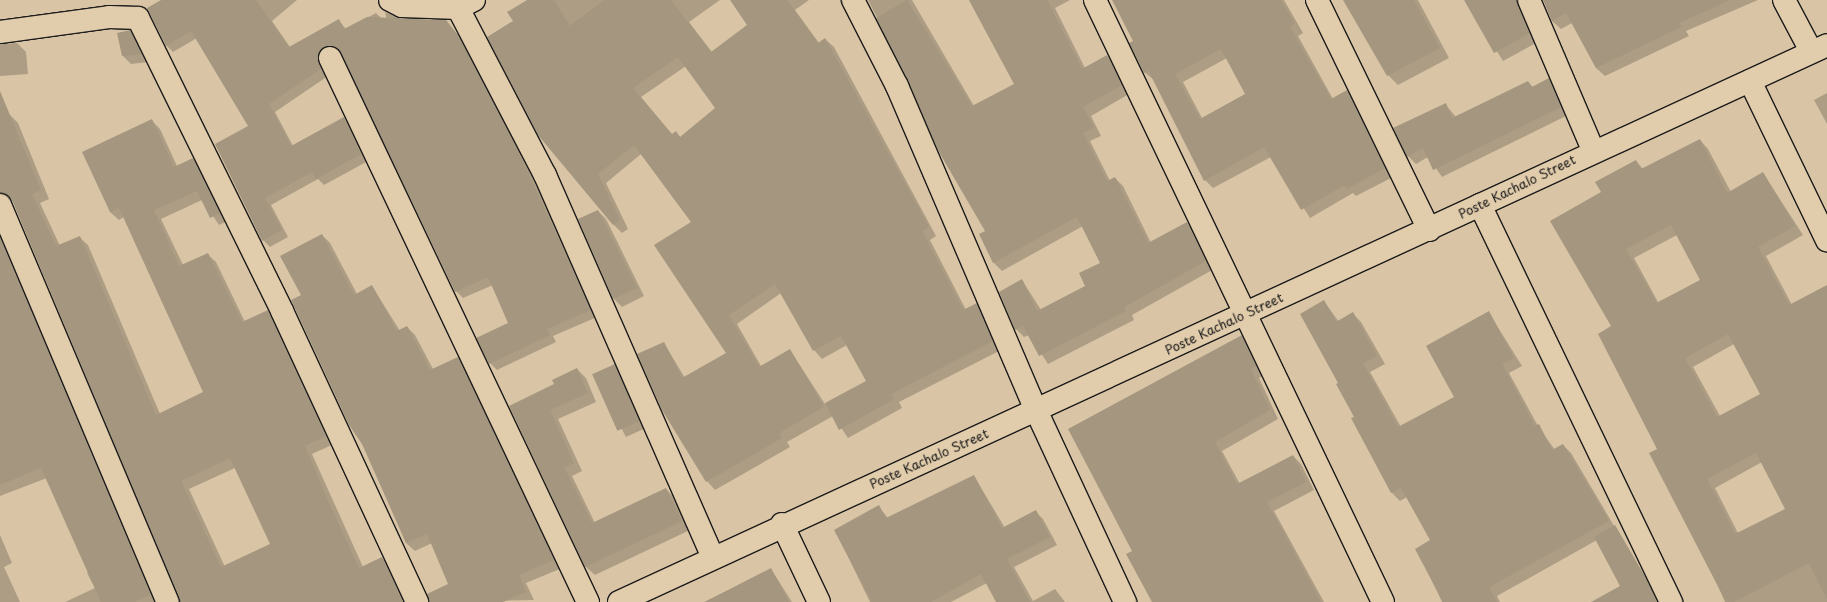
<!DOCTYPE html>
<html>
<head>
<meta charset="utf-8">
<style>
	body { margin:0 }
	#map { position:relative; width:1827px; height:602px; overflow:hidden; background:#d9c5a5; font-family:"Playpen Sans",sans-serif }
	div>[style] { position:absolute }
	.shadow>* { inset:0; background:#0003 }
	.building>* { inset:0; background:#a4967f; transform-origin:0 0 }
	.roads { filter:drop-shadow(1px 0 #1c1c1c) drop-shadow(-1px 0 #1c1c1c) drop-shadow(0 1px #1c1c1c) drop-shadow(0 -1px #1c1c1c) }
	.minor>* { height:22px; margin:-11px; padding:0 11px; transform-origin:11px; border-radius:11px; background:#e1ccab }
	span { translate:-50% -50%; white-space:nowrap; text-align:center; line-height:1.15; -webkit-text-stroke:3px #e1ccab; paint-order:stroke }
	.street-label { font-size:13px; color:#1c1c1c }
</style>
</head>
<body>
<div id="map">
	<div class="shadow">
		<i style="clip-path:polygon(163px 0,297px 0,272px 21px,290px 47px,339px 21px,346px 29px,376px 13px,388px 25px,385px 12px,401px 19px,446px 21px,464px 43px,520px 150px,597px 317px,553px 336px,556px 342px,497px 370px,490px 363px,510px 323px,493px 285px,463px 298px,456px 291px,339px 52px,326px 58px,328px 76px,275px 112px,293px 146px,344px 118px,368px 161px,324px 185px,318px 179px,271px 205px,288px 237px,270px 247px,263px 240px,250px 127px,197px 38px,173px 52px,166px 45px)"></i>
		<i style="clip-path:polygon(evenodd,529px 0,720px 0,689px 22px,712px 52px,748px 25px,731px 0,809px 0,795px 10px,819px 43px,825px 39px,834px 47px,936px 236px,930px 240px,966px 310px,976px 304px,985px 313px,1001px 350px,899px 402px,902px 408px,848px 438px,833px 416px,787px 442px,790px 447px,715px 490px,707px 481px,664px 343px,685px 378px,728px 354px,692px 223px,641px 154px,606px 183px,628px 229px,622px 233px,613px 224px,514px 21px,529px 0,686px 66px,717px 108px,681px 138px,676px 133px,672px 135px,641px 97px,686px 66px,529px 0,781px 293px,814px 350px,822px 359px,847px 345px,867px 381px,825px 404px,790px 350px,761px 366px,737px 324px,781px 293px)"></i>
		<i style="clip-path:polygon(868px 0,912px 0,974px 106px,1015px 85px,969px 0,1070px 0,1055px 8px,1085px 68px,1107px 56px,1115px 64px,1129px 94px,1091px 116px,1101px 136px,1090px 141px,1110px 181px,1115px 178px,1123px 186px,1151px 243px,1187px 223px,1195px 232px,1214px 269px,1132px 315px,1134px 320px,1048px 364px,1029px 335px,1024px 337px,1016px 329px,1022px 280px,1041px 310px,1087px 287px,1102px 263px,1083px 226px,1002px 271px,994px 263px,980px 234px,987px 231px)"></i>
		<i style="clip-path:polygon(evenodd,1114px 0,1284px 0,1303px 33px,1298px 36px,1333px 99px,1347px 91px,1355px 99px,1393px 177px,1356px 196px,1353px 193px,1310px 218px,1271px 157px,1213px 188px,1205px 180px,1154px 80px,1144px 72px,1135px 41px,1114px 0,1227px 58px,1246px 94px,1202px 118px,1183px 82px,1227px 58px)"></i>
		<i style="clip-path:polygon(1345px 0,1418px 0,1449px 58px,1398px 85px,1388px 75px)"></i>
		<i style="clip-path:polygon(1481px 0,1529px 0,1538px 42px,1503px 61px,1469px 7px)"></i>
		<i style="clip-path:polygon(1544px 0,1758px 0,1686px 31px,1689px 36px,1605px 76px,1596px 68px,1572px 23px,1561px 29px,1552px 21px)"></i>
		<i style="clip-path:polygon(130px 31px,138px 39px,149px 62px,131px 64px,123px 56px)"></i>
		<i style="clip-path:polygon(17px 43px,26px 52px,28px 74px,0 76px,0 44px)"></i>
		<i style="clip-path:polygon(1549px 80px,1557px 87px,1568px 115px,1442px 177px,1428px 157px,1416px 164px,1408px 156px,1445px 104px,1456px 117px,1528px 82px,1533px 87px)"></i>
		<i style="clip-path:polygon(1827px 93px,1827px 124px,1814px 100px)"></i>
		<i style="clip-path:polygon(evenodd,10px 115px,18px 123px,49px 199px,40px 203px,60px 246px,79px 237px,88px 245px,160px 414px,204px 393px,124px 217px,119px 220px,110px 212px,152px 121px,160px 129px,177px 166px,193px 159px,201px 168px,228px 221px,219px 225px,202px 200px,161px 219px,183px 265px,207px 254px,216px 262px,245px 322px,268px 312px,276px 320px,334px 444px,312px 454px,363px 567px,382px 558px,391px 567px,407px 602px,181px 602px,14px 202px,0 196px,0 119px,10px 115px,235px 468px,272px 545px,225px 567px,189px 489px,235px 468px)"></i>
		<i style="clip-path:polygon(evenodd,1700px 140px,1708px 149px,1731px 192px,1763px 173px,1803px 235px,1766px 256px,1792px 305px,1827px 295px,1827px 602px,1725px 602px,1658px 449px,1613px 327px,1602px 192px,1636px 161px,1643px 169px,1700px 140px,1677px 235px,1701px 280px,1658px 302px,1634px 258px,1677px 235px,1700px 140px,1734px 344px,1762px 394px,1720px 416px,1693px 367px,1734px 344px,1700px 140px,1762px 462px,1787px 509px,1738px 533px,1715px 488px,1762px 462px)"></i>
		<i style="clip-path:polygon(598px 211px,606px 219px,644px 296px,622px 307px,614px 299px,579px 220px)"></i>
		<i style="clip-path:polygon(0 227px,159px 602px,65px 602px,95px 588px,87px 573px,91px 571px,47px 478px,0 496px)"></i>
		<i style="clip-path:polygon(322px 235px,330px 243px,357px 294px,372px 286px,400px 331px,407px 327px,415px 335px,433px 369px,458px 358px,466px 367px,562px 568px,526px 583px,534px 600px,428px 602px,428px 594px,450px 585px,432px 543px,415px 551px,406px 543px,303px 296px)"></i>
		<i style="clip-path:polygon(1324px 301px,1339px 322px,1353px 314px,1361px 322px,1385px 364px,1370px 372px,1401px 427px,1455px 397px,1489px 313px,1522px 366px,1509px 373px,1538px 426px,1555px 450px,1563px 445px,1571px 453px,1659px 602px,1630px 602px,1597px 540px,1497px 596px,1500px 602px,1442px 602px,1417px 549px,1432px 541px,1407px 497px,1400px 501px,1392px 493px,1352px 419px,1355px 417px,1340px 383px)"></i>
		<i style="clip-path:polygon(1241px 337px,1250px 345px,1264px 375px,1259px 378px,1278px 419px,1222px 451px,1240px 484px,1293px 456px,1301px 464px,1314px 490px,1274px 511px,1324px 602px,1154px 602px,1134px 551px)"></i>
		<i style="clip-path:polygon(614px 365px,621px 372px,646px 428px,626px 437px,593px 375px)"></i>
		<i style="clip-path:polygon(577px 369px,586px 378px,596px 402px,558px 419px,582px 471px,572px 476px,595px 523px,666px 489px,675px 498px,690px 530px,595px 575px,586px 567px,510px 406px,555px 385px)"></i>
		<i style="clip-path:polygon(974px 476px,1005px 528px,1036px 512px,1043px 519px,1057px 545px,1014px 567px,1033px 601px,1055px 589px,1065px 602px,997px 602px,987px 583px,951px 602px,870px 602px,835px 530px,878px 506px,888px 518px)"></i>
		<i style="clip-path:polygon(0 535px,12px 563px,4px 567px,20px 602px,0 602px)"></i>
		<i style="clip-path:polygon(771px 569px,792px 602px,704px 602px)"></i>
	</div>
	<div class="building">
		<i style="clip-path:polygon(161px 0,256px 0,289px 47px,339px 19px,344px 29px,367px 17px,446px 20px,458px 35px,514px 142px,591px 310px,547px 329px,550px 335px,489px 364px,476px 338px,508px 323px,488px 277px,455px 292px,341px 53px,331px 46px,320px 51px,321px 69px,269px 104px,291px 146px,344px 117px,361px 154px,316px 179px,312px 172px,265px 198px,282px 230px,262px 241px,215px 144px,248px 126px,191px 31px,166px 46px,147px 8px)"></i>
		<i style="clip-path:polygon(evenodd,527px 0,554px 0,570px 26px,604px 0,671px 0,711px 52px,747px 25px,730px 0,787px 0,818px 43px,825px 38px,929px 227px,922px 231px,963px 310px,977px 303px,993px 341px,891px 394px,894px 399px,839px 430px,825px 403px,866px 381px,841px 336px,813px 351px,775px 284px,729px 315px,759px 367px,790px 349px,824px 407px,779px 433px,782px 438px,706px 482px,662px 410px,637px 354px,664px 342px,682px 378px,726px 353px,654px 245px,691px 222px,634px 145px,598px 174px,620px 220px,613px 225px,538px 135px,487px 37px,513px 21px,507px 12px,527px 0,678px 57px,715px 108px,680px 137px,676px 131px,672px 134px,633px 88px,678px 57px)"></i>
		<i style="clip-path:polygon(907px 0,972px 106px,1014px 84px,969px 0,1047px 0,1082px 69px,1107px 55px,1122px 85px,1083px 107px,1094px 127px,1083px 133px,1107px 181px,1115px 177px,1148px 243px,1187px 222px,1206px 261px,1124px 307px,1126px 311px,1039px 356px,1023px 326px,1015px 330px,999px 292px,1022px 279px,1037px 311px,1085px 286px,1079px 273px,1100px 263px,1077px 217px,993px 263px,979px 234px,985px 231px,939px 152px,876px 18px)"></i>
		<i style="clip-path:polygon(evenodd,1112px 0,1281px 0,1295px 24px,1290px 27px,1331px 99px,1347px 90px,1385px 168px,1347px 189px,1345px 185px,1301px 210px,1264px 147px,1204px 181px,1148px 70px,1144px 73px,1129px 43px,1133px 41px,1112px 0,1221px 49px,1245px 94px,1200px 119px,1175px 74px,1221px 49px)"></i>
		<i style="clip-path:polygon(1343px 0,1414px 0,1440px 48px,1387px 76px)"></i>
		<i style="clip-path:polygon(1464px 0,1517px 0,1530px 33px,1494px 53px)"></i>
		<i style="clip-path:polygon(1543px 0,1730px 0,1679px 23px,1681px 27px,1596px 68px,1566px 13px,1552px 21px)"></i>
		<i style="clip-path:polygon(130px 30px,142px 54px,122px 56px,117px 33px)"></i>
		<i style="clip-path:polygon(1549px 78px,1561px 107px,1433px 170px,1423px 148px,1407px 157px,1393px 128px,1446px 103px,1452px 118px,1528px 81px,1532px 87px)"></i>
		<i style="clip-path:polygon(evenodd,0 91px,41px 190px,32px 194px,56px 246px,80px 236px,156px 415px,203px 392px,119px 208px,110px 212px,82px 152px,152px 119px,174px 167px,193px 158px,220px 213px,210px 218px,197px 191px,154px 210px,179px 266px,208px 253px,242px 322px,268px 310px,326px 436px,305px 446px,329px 503px,359px 568px,382px 557px,403px 602px,180px 602px,12px 200px,0 193px,0 91px,230px 458px,270px 544px,221px 567px,181px 481px,230px 458px)"></i>
		<i style="clip-path:polygon(evenodd,1700px 139px,1727px 193px,1763px 172px,1795px 226px,1758px 247px,1789px 305px,1827px 285px,1827px 599px,1809px 563px,1734px 602px,1726px 602px,1649px 453px,1657px 449px,1598px 334px,1611px 326px,1550px 221px,1601px 192px,1595px 182px,1636px 160px,1641px 169px,1700px 139px,1671px 225px,1700px 280px,1657px 303px,1626px 249px,1671px 225px,1700px 139px,1728px 334px,1760px 394px,1717px 417px,1685px 358px,1728px 334px,1700px 139px,1756px 453px,1785px 509px,1735px 534px,1707px 479px,1756px 453px)"></i>
		<i style="clip-path:polygon(598px 210px,637px 288px,613px 299px,578px 219px)"></i>
		<i style="clip-path:polygon(322px 234px,354px 295px,372px 285px,397px 331px,407px 326px,430px 370px,458px 357px,554px 560px,519px 575px,526px 592px,503px 602px,429px 602px,427px 594px,448px 584px,427px 534px,406px 543px,362px 444px,349px 425px,291px 300px,301px 295px,280px 256px)"></i>
		<i style="clip-path:polygon(0 237px,151px 594px,135px 602px,101px 602px,41px 468px,0 485px)"></i>
		<i style="clip-path:polygon(1324px 300px,1336px 322px,1353px 312px,1377px 356px,1363px 363px,1398px 427px,1454px 397px,1426px 346px,1489px 311px,1514px 358px,1502px 364px,1535px 426px,1539px 424px,1552px 450px,1563px 444px,1609px 521px,1489px 587px,1497px 602px,1443px 602px,1415px 549px,1430px 540px,1401px 488px,1391px 493px,1351px 418px,1354px 417px,1336px 384px,1338px 383px,1300px 314px)"></i>
		<i style="clip-path:polygon(1242px 335px,1256px 366px,1251px 369px,1270px 410px,1215px 442px,1237px 484px,1293px 455px,1306px 482px,1267px 502px,1321px 602px,1152px 602px,1126px 554px,1132px 551px,1068px 429px)"></i>
		<i style="left:615px;top:364px;width:62px;height:25px;rotate:66deg"></i>
		<i style="clip-path:polygon(577px 368px,588px 393px,550px 410px,574px 463px,564px 467px,592px 523px,666px 488px,682px 521px,585px 567px,509px 406px,554px 384px,552px 380px)"></i>
		<i style="clip-path:polygon(974px 475px,1002px 528px,1036px 510px,1050px 537px,1007px 559px,1030px 602px,996px 602px,981px 574px,931px 602px,872px 602px,834px 530px,879px 505px,886px 518px)"></i>
		<i style="clip-path:polygon(1615px 525px,1646px 578px,1657px 602px,1591px 602px,1620px 586px,1594px 537px)"></i>
		<i style="clip-path:polygon(771px 568px,789px 602px,705px 602px)"></i>
	</div>
	<div class="roads">
		<div class="minor">
			<i style="left:390px;top:0;width:13px;rotate:27deg"></i>
			<i style="left:402px;top:6px;width:56px;rotate:2deg"></i>
			<i style="left:458px;top:8px;width:18px;rotate:-27deg"></i>
			<i style="left:853px;top:0;width:97px;rotate:62.9deg"></i>
			<i style="left:897px;top:86px;width:353px;rotate:66.8deg"></i>
			<i style="left:1036px;top:410px;width:212px;rotate:65.1deg"></i>
			<i style="left:1095px;top:0;width:667px;rotate:64.43deg"></i>
			<i style="left:1317px;top:0;width:256px;rotate:64deg"></i>
			<i style="left:1529px;top:0;width:163px;rotate:66.9deg"></i>
			<i style="left:1784px;top:0;width:58px;rotate:62.1deg"></i>
			<i style="left:458px;top:8px;width:188px;rotate:62.5deg"></i>
			<i style="left:545px;top:175px;width:417px;rotate:66.3deg"></i>
			<i style="left:0;top:32px;width:110px;rotate:-7.8deg"></i>
			<i style="left:109px;top:17px;width:29px;rotate:2deg"></i>
			<i style="left:138px;top:18px;width:326px;rotate:63.8deg"></i>
			<i style="left:282px;top:311px;width:321px;rotate:65.1deg"></i>
			<i style="left:330px;top:58px;width:602px;rotate:64.63deg"></i>
			<i style="left:1750px;top:81px;width:177px;rotate:64.2deg"></i>
			<i style="left:0;top:205px;width:431px;rotate:67.1deg"></i>
			<i style="left:1480px;top:205px;width:441px;rotate:64.3deg"></i>
			<i style="left:782px;top:524px;width:86px;rotate:64.6deg"></i>
			<i style="left:619px;top:602px;width:1330px;rotate:-24.75deg"></i>
		</div>
	</div>
	<div class="street-label">
		<span style="left:1517px;top:187px;rotate:-26deg">Poste Kachalo Street</span>
		<span style="left:1224px;top:324px;rotate:-25deg">Poste Kachalo Street</span>
		<span style="left:929px;top:459px;rotate:-24deg">Poste Kachalo Street</span>
	</div>
</div>
</body>
</html>
